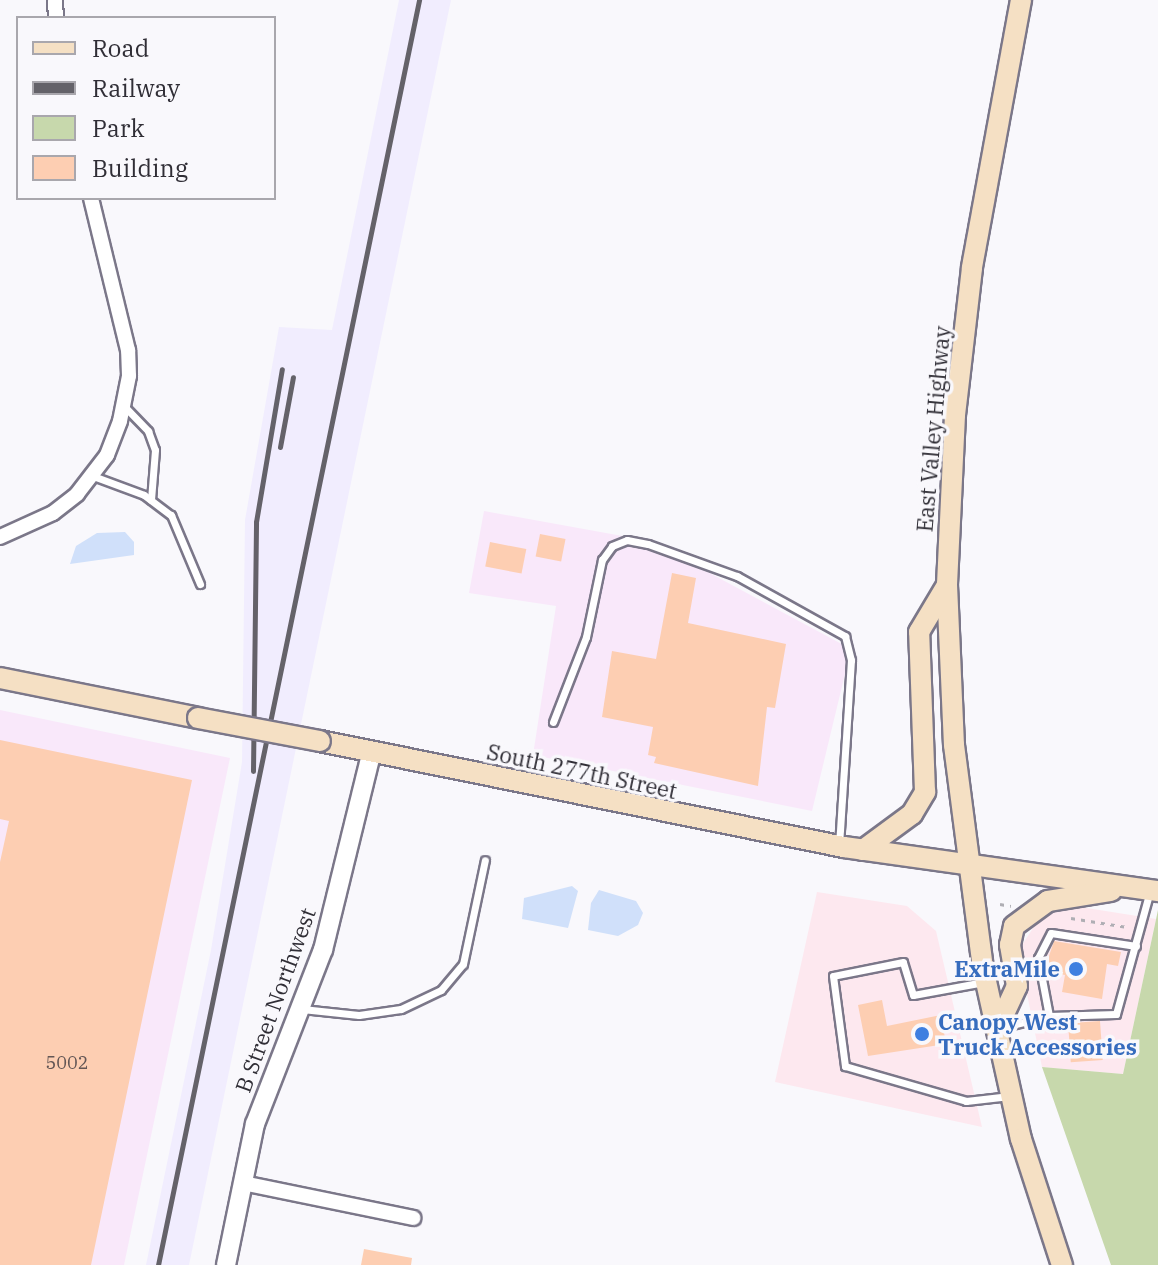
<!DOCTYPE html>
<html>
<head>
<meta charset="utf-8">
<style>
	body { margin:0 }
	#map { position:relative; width:1158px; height:1265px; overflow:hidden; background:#f9f8fc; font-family:"IBM Plex Serif",serif }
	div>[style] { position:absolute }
	.commercial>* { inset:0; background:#fde8ef }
	.industrial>* { inset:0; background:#f9e8fa }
	.built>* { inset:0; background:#f1edfe }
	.green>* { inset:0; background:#c7d8ac }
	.water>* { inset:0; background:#d0e0fa }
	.building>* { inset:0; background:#fdceb2; transform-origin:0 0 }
	.path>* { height:3px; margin-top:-1.5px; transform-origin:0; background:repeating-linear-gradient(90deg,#afaeb4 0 4px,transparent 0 10px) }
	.roads { filter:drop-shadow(2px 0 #7b7789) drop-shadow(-2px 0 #7b7789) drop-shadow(0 2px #7b7789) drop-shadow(0 -2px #7b7789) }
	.service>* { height:7px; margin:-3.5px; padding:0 3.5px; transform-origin:3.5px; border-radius:3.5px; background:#fff }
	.minor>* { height:14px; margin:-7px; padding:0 7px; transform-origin:7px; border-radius:7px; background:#fff }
	.tertiary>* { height:18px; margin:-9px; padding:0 9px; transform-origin:9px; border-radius:9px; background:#fff }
	.secondary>* { height:20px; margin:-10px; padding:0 10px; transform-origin:10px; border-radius:10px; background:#f5e0c4 }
	.rail>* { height:5px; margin:-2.5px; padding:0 2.5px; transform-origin:2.5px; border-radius:2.5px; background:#646269 }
	.bridges { filter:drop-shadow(2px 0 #7b7789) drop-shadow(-2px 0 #7b7789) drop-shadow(0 2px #7b7789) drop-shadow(0 -2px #7b7789) }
	.secondary-bridge>* { height:20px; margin:-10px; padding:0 10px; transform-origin:10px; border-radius:10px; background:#f5e0c4 }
	.dots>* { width:22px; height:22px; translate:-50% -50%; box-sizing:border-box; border:4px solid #f9f8fc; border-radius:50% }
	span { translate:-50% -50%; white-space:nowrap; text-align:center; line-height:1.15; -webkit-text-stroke:7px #f9f8fc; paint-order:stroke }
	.number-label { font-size:18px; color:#635655 }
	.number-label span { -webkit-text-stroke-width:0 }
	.street-label { font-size:22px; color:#302e36 }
	.shop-label { font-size:22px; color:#366cbe; font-weight:700 }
	.right { translate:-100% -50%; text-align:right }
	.left { translate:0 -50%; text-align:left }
	.legend { position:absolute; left:16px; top:16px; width:260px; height:184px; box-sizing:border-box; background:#f9f8fc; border:2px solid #a9a7ad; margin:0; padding:10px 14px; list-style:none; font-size:24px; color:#302e36 }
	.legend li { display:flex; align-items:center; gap:16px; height:40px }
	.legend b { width:40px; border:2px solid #a9a7ad }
</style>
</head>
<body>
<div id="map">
	<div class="commercial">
		<i style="clip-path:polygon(817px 892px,907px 906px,936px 931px,982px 1127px,775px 1082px)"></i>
		<i style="clip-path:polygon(1074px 906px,1156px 919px,1123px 1074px,1042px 1067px,1021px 965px,1022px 945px,1041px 916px)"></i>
	</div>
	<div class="industrial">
		<i style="clip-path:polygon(484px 511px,650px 541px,851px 649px,812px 811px,533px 755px,556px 606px,469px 593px)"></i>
		<i style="clip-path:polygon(0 710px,230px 758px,124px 1265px,0 1265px)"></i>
	</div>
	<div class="built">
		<i style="clip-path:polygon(399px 0,451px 0,189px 1265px,146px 1265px,211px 950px,242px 762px,245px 520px,279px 327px,332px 330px)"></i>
	</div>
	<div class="green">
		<i style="clip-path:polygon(1158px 910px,1158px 1265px,1111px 1265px,1042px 1067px,1123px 1074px)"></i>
	</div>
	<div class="water">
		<i style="clip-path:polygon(125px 532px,134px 542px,134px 555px,70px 564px,76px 546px,97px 533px)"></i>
		<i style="clip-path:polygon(572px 886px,578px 891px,568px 928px,522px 919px,524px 898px)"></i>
		<i style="clip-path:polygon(599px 890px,636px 901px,643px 913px,638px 925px,618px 936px,588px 930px,591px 903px)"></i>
	</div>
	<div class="building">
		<i style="left:540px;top:534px;width:26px;height:23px;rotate:11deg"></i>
		<i style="left:490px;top:542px;width:37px;height:25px;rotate:11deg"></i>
		<i style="clip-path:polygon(672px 573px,696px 578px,688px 623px,786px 644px,775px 708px,767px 707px,758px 786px,654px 763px,656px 757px,648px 755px,653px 727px,602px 717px,612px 651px,656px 659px)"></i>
		<i style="clip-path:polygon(0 740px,192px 780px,91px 1265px,0 1265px,0 862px,9px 821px,0 819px)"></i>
		<i style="clip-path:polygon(1054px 941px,1121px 952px,1118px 966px,1107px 964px,1102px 999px,1062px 992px,1065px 975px,1047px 972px,1046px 965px)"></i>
		<i style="clip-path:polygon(882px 1000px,887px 1026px,941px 1015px,946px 1044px,868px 1056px,858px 1005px)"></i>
		<i style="left:1100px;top:1021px;width:39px;height:32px;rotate:86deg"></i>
		<i style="clip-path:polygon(364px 1249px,412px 1258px,411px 1265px,361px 1265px)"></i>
	</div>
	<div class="path">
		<i style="left:1000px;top:904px;width:11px;rotate:10deg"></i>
		<i style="left:1071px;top:918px;width:57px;rotate:9.1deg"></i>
	</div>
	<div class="roads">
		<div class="service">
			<i style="left:124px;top:406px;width:35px;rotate:46deg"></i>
			<i style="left:148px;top:431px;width:20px;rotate:70deg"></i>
			<i style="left:155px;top:450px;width:50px;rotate:94.6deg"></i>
			<i style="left:93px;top:476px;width:54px;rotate:20.4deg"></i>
			<i style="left:144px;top:495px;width:34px;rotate:37deg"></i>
			<i style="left:171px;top:515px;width:75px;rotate:67.2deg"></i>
			<i style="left:553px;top:722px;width:91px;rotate:-68.8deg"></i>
			<i style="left:586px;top:637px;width:79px;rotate:-78.3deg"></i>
			<i style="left:602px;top:560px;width:17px;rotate:-54deg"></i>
			<i style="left:612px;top:546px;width:16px;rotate:-22deg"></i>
			<i style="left:627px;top:540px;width:21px;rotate:11deg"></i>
			<i style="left:648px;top:544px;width:95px;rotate:19.8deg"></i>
			<i style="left:737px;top:576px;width:124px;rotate:29.1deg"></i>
			<i style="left:845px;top:636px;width:25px;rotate:76deg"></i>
			<i style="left:851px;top:660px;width:184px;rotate:93.7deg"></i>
			<i style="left:984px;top:982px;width:72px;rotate:169.6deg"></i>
			<i style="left:913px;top:995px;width:34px;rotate:-107deg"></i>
			<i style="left:903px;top:962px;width:71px;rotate:168.7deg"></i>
			<i style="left:833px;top:976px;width:91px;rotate:82.4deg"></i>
			<i style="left:845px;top:1066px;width:126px;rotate:16.1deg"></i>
			<i style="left:966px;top:1101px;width:44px;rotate:-6.5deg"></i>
			<i style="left:302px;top:1009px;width:57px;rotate:6deg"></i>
			<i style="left:359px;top:1015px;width:42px;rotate:-8.1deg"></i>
			<i style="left:401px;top:1009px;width:44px;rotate:-25.4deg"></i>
			<i style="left:441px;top:990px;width:34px;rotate:-50deg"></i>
			<i style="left:463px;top:964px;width:106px;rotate:-78.1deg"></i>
			<i style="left:1049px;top:1016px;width:59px;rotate:-100.7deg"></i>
			<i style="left:1038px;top:958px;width:28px;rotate:-63deg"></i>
			<i style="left:1051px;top:933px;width:86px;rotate:8.7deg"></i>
			<i style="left:1003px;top:1027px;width:47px;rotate:-13.4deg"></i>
			<i style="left:1049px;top:1016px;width:67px;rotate:-1.7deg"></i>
			<i style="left:1116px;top:1014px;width:124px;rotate:-74.6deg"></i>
		</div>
		<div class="minor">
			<i style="left:55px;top:0;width:18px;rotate:87deg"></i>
			<i style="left:0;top:537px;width:58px;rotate:-24.4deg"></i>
			<i style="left:53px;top:513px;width:31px;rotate:-38deg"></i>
			<i style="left:77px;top:494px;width:49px;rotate:-52.4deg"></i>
			<i style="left:107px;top:455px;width:36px;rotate:-69deg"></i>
			<i style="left:120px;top:421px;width:46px;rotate:-78.7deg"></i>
			<i style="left:129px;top:376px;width:26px;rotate:-92deg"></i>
			<i style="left:128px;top:350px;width:156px;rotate:-103.7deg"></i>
			<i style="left:243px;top:1183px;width:174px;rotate:11.6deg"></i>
		</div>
		<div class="tertiary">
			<i style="left:226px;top:1265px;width:144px;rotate:-78.4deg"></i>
			<i style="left:255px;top:1124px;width:187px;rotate:-68.7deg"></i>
			<i style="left:323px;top:950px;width:205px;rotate:-76.2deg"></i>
		</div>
		<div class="secondary">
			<i style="left:1021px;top:0;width:272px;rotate:100.4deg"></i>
			<i style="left:972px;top:268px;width:148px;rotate:96.6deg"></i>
			<i style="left:955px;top:415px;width:170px;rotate:92.7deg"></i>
			<i style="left:947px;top:585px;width:160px;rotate:87.5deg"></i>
			<i style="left:954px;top:745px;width:225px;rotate:82.6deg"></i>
			<i style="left:983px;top:968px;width:175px;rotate:77.5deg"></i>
			<i style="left:1021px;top:1139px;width:133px;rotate:72deg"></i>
			<i style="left:0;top:678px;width:202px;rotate:11.4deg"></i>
			<i style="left:320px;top:741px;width:535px;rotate:11.44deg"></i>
			<i style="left:844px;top:847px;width:317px;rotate:8deg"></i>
			<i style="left:863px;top:850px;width:61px;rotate:-36.3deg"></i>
			<i style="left:912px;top:814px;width:26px;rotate:-59deg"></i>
			<i style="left:925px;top:792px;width:160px;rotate:-92.1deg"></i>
			<i style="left:919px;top:632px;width:55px;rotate:-59.2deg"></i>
			<i style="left:997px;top:1029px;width:47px;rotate:-65.1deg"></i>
			<i style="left:1017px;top:986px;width:42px;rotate:-99.7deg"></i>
			<i style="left:1010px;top:945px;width:19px;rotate:-78deg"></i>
			<i style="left:1014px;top:926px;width:42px;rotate:-36.3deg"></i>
			<i style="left:1048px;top:901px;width:64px;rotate:-9deg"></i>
		</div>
	</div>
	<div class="rail">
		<i style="left:280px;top:447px;width:71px;rotate:-79.5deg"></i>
		<i style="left:253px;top:771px;width:249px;rotate:-89.3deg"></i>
		<i style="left:256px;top:522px;width:155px;rotate:-80.4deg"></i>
		<i style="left:158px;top:1265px;width:1292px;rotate:-78.34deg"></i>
	</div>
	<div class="bridges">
		<div class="secondary-bridge">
			<i style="left:198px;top:718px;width:124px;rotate:10.7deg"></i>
		</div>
	</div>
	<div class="dots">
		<i style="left:1076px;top:969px;background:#3f7fe0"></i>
		<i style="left:922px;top:1034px;background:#3f7fe0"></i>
	</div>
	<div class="number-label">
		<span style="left:67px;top:1063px">5002</span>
	</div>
	<div class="street-label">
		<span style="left:933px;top:429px;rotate:-85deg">East Valley Highway</span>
		<span style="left:582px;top:771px;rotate:12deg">South 277th Street</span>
		<span style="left:275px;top:1000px;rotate:-70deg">B Street Northwest</span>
	</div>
	<div class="shop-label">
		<span class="right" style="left:1060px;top:969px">ExtraMile</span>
		<span class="left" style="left:938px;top:1034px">Canopy West<br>Truck Accessories</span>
	</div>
	<ul class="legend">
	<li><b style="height:10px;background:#f5e0c4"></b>Road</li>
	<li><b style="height:10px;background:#646269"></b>Railway</li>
	<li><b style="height:22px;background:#c7d8ac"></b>Park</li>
	<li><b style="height:22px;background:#fdceb2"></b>Building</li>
	</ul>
</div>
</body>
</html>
